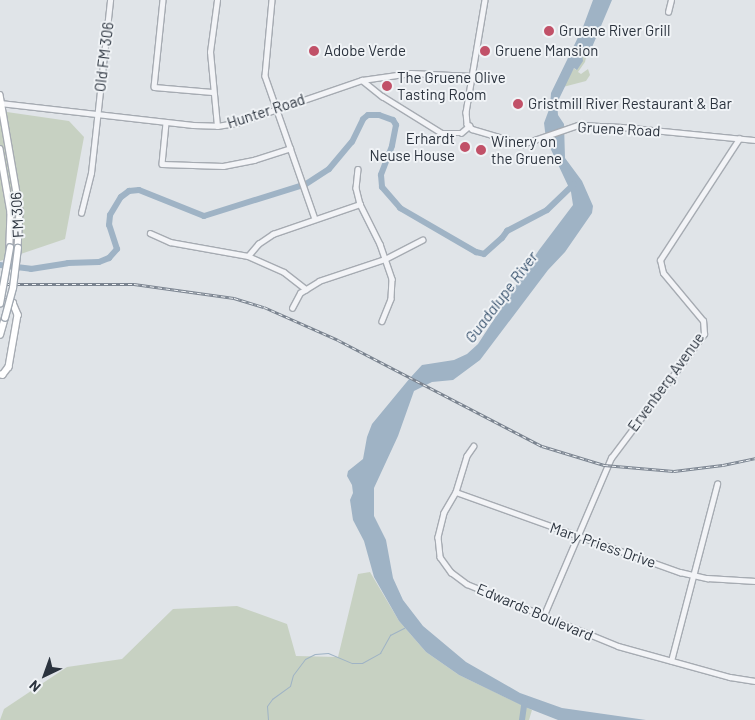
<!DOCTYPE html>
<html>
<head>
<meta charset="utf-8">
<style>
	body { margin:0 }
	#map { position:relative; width:755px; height:720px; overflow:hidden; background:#e0e4e8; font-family:Barlow,sans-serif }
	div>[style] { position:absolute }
	.green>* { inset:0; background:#c7d1c2 }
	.water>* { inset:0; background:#9fb3c5 }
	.stream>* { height:1px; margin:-0.5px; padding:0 0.5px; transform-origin:0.5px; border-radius:0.5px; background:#9fb3c5 }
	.river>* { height:6px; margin:-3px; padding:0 3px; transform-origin:3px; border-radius:3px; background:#9fb3c5 }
	.roads { filter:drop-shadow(1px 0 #a6abb2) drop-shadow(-1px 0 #a6abb2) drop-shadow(0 1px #a6abb2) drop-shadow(0 -1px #a6abb2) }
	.minor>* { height:4.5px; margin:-2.25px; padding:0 2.25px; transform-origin:2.25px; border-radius:2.25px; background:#f3f4f7 }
	.major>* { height:5.5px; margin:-2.75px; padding:0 2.75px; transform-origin:2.75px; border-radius:2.75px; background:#fff }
	.rail>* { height:3px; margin-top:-1.5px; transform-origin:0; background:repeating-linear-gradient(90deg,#f0f3f6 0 4px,#7b8490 0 8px); box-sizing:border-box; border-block:1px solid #7b8490 }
	.bridges { filter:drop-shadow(1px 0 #a1a9b2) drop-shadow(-1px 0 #a1a9b2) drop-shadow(0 1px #a1a9b2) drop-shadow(0 -1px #a1a9b2) }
	.major-bridge>* { height:5.5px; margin:-2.75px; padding:0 2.75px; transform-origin:2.75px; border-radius:2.75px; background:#fff }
	.dots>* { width:14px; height:14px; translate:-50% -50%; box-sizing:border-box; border:2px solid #f0f3f6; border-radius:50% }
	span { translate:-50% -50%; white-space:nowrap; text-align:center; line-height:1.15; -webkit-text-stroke:4px #f0f3f6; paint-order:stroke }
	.poi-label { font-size:15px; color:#2b333e }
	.left { translate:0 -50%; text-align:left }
	.right { translate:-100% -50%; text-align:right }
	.street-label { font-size:15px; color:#2b333e }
	.water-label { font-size:16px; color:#39536e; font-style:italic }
	.north { position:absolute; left:20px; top:650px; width:50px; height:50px; -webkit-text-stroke:4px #f0f3f6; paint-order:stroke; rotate:222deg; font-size:14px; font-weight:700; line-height:20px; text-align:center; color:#2b333e }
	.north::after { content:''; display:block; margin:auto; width:18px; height:22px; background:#2b333e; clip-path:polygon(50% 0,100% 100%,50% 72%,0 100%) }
</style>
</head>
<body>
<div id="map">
	<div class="green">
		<i style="clip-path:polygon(587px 53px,585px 62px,578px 72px,581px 74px,588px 69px,590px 75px,586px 81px,563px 87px,574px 68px,576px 70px,582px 54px)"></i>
		<i style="clip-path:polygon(0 111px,69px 121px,84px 137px,65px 239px,0 261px)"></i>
		<i style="clip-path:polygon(370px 572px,399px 621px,426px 652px,459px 675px,532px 710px,529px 720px,0 720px,4px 709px,67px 667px,122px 659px,173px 609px,237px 606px,287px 624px,296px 656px,338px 657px,358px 574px)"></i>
	</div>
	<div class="water">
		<i style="clip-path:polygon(593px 0,612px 0,590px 52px,582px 54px,583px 61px,577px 70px,574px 68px,557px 103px,558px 115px,564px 124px,565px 158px,582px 181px,593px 206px,592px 213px,565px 252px,548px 270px,480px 360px,453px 380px,432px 382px,414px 391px,398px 436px,374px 488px,374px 516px,386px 540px,393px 578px,403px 600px,423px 626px,466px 662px,520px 693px,562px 708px,646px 720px,558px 720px,525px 707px,459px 675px,426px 652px,399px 621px,374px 577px,364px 541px,353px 520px,350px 500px,353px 493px,352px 485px,347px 476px,348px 471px,363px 459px,367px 437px,372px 424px,410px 378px,422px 365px,454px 360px,467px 354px,478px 344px,539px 250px,573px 205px,571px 192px,546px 139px,544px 123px,550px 107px,551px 93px,583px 27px)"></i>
	</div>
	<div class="stream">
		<i style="left:268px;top:720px;width:14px;rotate:-94deg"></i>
		<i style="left:267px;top:706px;width:9px;rotate:-54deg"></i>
		<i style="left:272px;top:699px;width:22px;rotate:-36deg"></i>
		<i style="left:290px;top:686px;width:11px;rotate:-75deg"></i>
		<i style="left:293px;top:675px;width:20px;rotate:-53deg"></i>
		<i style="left:305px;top:659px;width:11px;rotate:-27deg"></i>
		<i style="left:315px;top:654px;width:13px;rotate:-4deg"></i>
		<i style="left:328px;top:653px;width:26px;rotate:23deg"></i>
		<i style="left:352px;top:663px;width:10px"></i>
		<i style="left:362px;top:663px;width:21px;rotate:-29deg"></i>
		<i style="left:380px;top:653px;width:21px;rotate:-61deg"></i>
		<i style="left:390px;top:635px;width:16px;rotate:-27deg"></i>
	</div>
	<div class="river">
		<i style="left:306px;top:184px;width:27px;rotate:-33deg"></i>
		<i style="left:329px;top:169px;width:35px;rotate:-50deg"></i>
		<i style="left:352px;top:142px;width:25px;rotate:-64deg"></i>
		<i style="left:363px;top:119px;width:6px;rotate:-39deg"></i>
		<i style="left:368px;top:115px;width:11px"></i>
		<i style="left:379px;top:115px;width:15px;rotate:20deg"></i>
		<i style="left:393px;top:120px;width:6px;rotate:59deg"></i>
		<i style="left:396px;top:125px;width:21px;rotate:101deg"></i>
		<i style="left:392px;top:146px;width:31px;rotate:111deg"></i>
		<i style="left:381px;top:175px;width:12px;rotate:85deg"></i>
		<i style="left:382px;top:187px;width:28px;rotate:49deg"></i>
		<i style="left:400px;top:208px;width:88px;rotate:30.1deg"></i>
		<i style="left:476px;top:252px;width:8px;rotate:14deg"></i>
		<i style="left:484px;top:254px;width:24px;rotate:-42deg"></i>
		<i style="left:502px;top:238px;width:9px;rotate:-54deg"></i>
		<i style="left:507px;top:231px;width:45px;rotate:-27.7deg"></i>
		<i style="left:547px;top:210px;width:37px;rotate:-44deg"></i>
		<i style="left:0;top:265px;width:31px;rotate:7deg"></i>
		<i style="left:31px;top:269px;width:37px;rotate:-9deg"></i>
		<i style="left:68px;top:263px;width:31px;rotate:-2deg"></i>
		<i style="left:99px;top:262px;width:11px;rotate:-22deg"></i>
		<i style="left:109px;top:258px;width:12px;rotate:-48deg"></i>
		<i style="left:117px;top:249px;width:25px;rotate:-108deg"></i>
		<i style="left:109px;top:225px;width:10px;rotate:-84deg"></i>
		<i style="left:110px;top:215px;width:21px;rotate:-59deg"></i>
		<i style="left:121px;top:197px;width:10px;rotate:-37deg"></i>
		<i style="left:129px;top:191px;width:10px;rotate:-6deg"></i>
		<i style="left:139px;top:190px;width:70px;rotate:21.8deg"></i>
		<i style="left:204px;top:216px;width:101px;rotate:-17.4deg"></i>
		<i style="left:522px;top:720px;width:21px;rotate:-82deg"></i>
	</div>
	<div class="roads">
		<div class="minor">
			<i style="left:163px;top:0;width:87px;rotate:95.9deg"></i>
			<i style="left:154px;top:87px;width:58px;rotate:4.9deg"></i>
			<i style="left:272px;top:0;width:76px;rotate:95.3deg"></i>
			<i style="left:265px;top:76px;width:151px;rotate:70.7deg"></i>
			<i style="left:485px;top:0;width:114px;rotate:99.6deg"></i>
			<i style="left:466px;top:112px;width:12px;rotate:85deg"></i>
			<i style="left:467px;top:124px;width:7px;rotate:45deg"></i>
			<i style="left:472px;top:129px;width:53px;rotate:16.4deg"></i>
			<i style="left:523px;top:144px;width:58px;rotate:-19.1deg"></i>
			<i style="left:578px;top:125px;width:44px;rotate:2.6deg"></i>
			<i style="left:622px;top:127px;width:134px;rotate:5.6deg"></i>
			<i style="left:668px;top:12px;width:12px;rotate:-76deg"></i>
			<i style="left:362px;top:80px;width:26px;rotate:39deg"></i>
			<i style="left:382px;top:96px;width:70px;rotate:31.7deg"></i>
			<i style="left:442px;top:133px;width:19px"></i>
			<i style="left:461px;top:133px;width:11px;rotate:-41deg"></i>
			<i style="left:0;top:103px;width:194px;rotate:6.5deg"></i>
			<i style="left:193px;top:125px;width:24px;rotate:2deg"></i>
			<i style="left:217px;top:126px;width:20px;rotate:-9deg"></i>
			<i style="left:237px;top:123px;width:132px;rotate:-19deg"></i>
			<i style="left:362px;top:80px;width:49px;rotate:-8.1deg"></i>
			<i style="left:411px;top:73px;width:60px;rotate:2.9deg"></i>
			<i style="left:166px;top:123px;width:41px;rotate:95.6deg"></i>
			<i style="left:162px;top:164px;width:61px;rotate:1.9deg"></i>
			<i style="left:223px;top:166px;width:32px;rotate:-11deg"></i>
			<i style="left:254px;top:160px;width:38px;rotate:-18deg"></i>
			<i style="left:217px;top:126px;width:74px;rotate:-95.4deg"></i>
			<i style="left:210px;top:52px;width:52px;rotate:-82.3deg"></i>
			<i style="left:358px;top:169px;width:19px;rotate:96deg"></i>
			<i style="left:356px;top:188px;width:16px;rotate:76deg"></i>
			<i style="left:360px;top:204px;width:45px;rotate:63.4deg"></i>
			<i style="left:380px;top:244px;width:37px;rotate:71deg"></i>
			<i style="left:392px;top:279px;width:20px;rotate:93deg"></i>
			<i style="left:391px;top:299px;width:24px;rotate:112deg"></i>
			<i style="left:81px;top:213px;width:41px;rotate:-76deg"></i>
			<i style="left:91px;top:173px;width:174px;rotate:-83.7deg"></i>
			<i style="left:150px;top:233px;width:22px;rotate:24deg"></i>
			<i style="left:170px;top:242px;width:79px;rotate:10.2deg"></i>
			<i style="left:248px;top:256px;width:39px;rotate:24deg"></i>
			<i style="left:284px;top:272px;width:28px;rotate:38deg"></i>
			<i style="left:248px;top:256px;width:16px;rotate:-50deg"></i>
			<i style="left:258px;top:244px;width:18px;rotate:-34deg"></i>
			<i style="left:273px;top:234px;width:92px;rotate:-19deg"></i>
			<i style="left:292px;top:308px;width:17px;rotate:-62deg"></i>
			<i style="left:300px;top:293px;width:22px;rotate:-32deg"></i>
			<i style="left:319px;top:281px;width:70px;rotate:-18.4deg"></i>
			<i style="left:385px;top:259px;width:42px;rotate:-27.2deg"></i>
			<i style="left:474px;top:446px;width:12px;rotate:125deg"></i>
			<i style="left:467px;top:456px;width:38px;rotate:107deg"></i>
			<i style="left:456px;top:492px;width:24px;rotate:120deg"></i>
			<i style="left:444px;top:513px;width:25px;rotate:104deg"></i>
			<i style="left:438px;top:537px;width:20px;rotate:84deg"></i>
			<i style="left:440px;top:557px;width:19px;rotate:54deg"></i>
			<i style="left:451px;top:572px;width:20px;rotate:37deg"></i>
			<i style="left:467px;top:584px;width:163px;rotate:22.3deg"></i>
			<i style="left:618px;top:646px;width:116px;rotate:15.5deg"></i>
			<i style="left:730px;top:677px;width:25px;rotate:9deg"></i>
			<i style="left:456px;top:492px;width:238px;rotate:19.7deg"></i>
			<i style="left:680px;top:572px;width:28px;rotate:13deg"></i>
			<i style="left:707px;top:578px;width:48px;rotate:3.6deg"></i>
			<i style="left:544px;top:615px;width:171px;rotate:-66.9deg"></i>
			<i style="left:611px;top:458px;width:155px;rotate:-53.1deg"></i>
			<i style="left:704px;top:334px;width:13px;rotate:-94deg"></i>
			<i style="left:703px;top:321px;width:62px;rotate:-129.8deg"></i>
			<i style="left:663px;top:273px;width:13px;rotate:-103deg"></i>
			<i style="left:660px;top:260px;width:145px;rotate:-56.9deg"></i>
			<i style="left:671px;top:661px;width:183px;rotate:-75.4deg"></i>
		</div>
		<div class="major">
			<i style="left:0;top:95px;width:118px;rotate:80.2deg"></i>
			<i style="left:20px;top:211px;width:37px;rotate:93deg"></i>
			<i style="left:0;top:149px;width:65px;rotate:80.2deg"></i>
			<i style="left:11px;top:213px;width:35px;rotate:92deg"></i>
			<i style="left:0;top:302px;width:13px;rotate:4deg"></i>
			<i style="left:13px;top:303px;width:13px;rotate:67deg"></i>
			<i style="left:18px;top:315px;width:53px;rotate:99.8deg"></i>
			<i style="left:9px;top:367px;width:10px;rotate:127deg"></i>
			<i style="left:3px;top:375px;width:3px;rotate:180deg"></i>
			<i style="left:0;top:335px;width:18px;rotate:-74deg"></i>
		</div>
	</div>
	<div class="rail">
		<i style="left:0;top:284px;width:134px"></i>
		<i style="left:134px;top:284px;width:101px;rotate:8deg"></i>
		<i style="left:234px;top:298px;width:31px;rotate:17deg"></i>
		<i style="left:264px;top:307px;width:81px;rotate:24deg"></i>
		<i style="left:338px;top:340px;width:230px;rotate:27.5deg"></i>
		<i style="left:542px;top:446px;width:65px;rotate:17deg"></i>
		<i style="left:604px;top:465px;width:70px;rotate:4.9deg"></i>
		<i style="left:674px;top:471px;width:49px;rotate:-7deg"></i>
		<i style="left:723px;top:465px;width:33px;rotate:-12deg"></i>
	</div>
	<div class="bridges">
		<div class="major-bridge">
			<i style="left:0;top:304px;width:57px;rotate:-79.9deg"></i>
			<i style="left:5px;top:318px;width:31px;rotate:-75deg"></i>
			<i style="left:13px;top:288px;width:40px;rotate:-82.9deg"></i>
		</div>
	</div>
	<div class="dots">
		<i style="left:549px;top:31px;background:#c15168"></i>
		<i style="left:314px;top:51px;background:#c15168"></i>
		<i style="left:485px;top:51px;background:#c15168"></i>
		<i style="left:387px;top:86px;background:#c15168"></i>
		<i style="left:518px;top:104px;background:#c15168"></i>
		<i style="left:465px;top:147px;background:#c15168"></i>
		<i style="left:481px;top:150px;background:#c15168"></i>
	</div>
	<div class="poi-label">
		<span class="left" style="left:559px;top:31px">Gruene River Grill</span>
		<span class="left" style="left:324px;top:51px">Adobe Verde</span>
		<span class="left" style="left:495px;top:51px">Gruene Mansion</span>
		<span class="left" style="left:397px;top:86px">The Gruene Olive<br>Tasting Room</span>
		<span class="left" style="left:528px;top:104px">Gristmill River Restaurant &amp; Bar</span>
		<span class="right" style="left:455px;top:147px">Erhardt<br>Neuse House</span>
		<span class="left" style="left:491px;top:150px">Winery on<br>the Gruene</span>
	</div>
	<div class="street-label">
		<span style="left:104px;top:57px;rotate:-83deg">Old FM 306</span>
		<span style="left:266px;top:111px;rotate:-18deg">Hunter Road</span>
		<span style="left:619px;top:129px;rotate:3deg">Gruene Road</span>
		<span style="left:17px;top:215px;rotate:-93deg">FM 306</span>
		<span style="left:666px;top:382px;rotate:-54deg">Ervenberg Avenue</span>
		<span style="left:603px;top:545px;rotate:19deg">Mary Priess Drive</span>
		<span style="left:535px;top:612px;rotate:23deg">Edwards Boulevard</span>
	</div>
	<div class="water-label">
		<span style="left:501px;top:297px;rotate:-53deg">Guadalupe River</span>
	</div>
	<div class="north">N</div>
</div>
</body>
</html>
